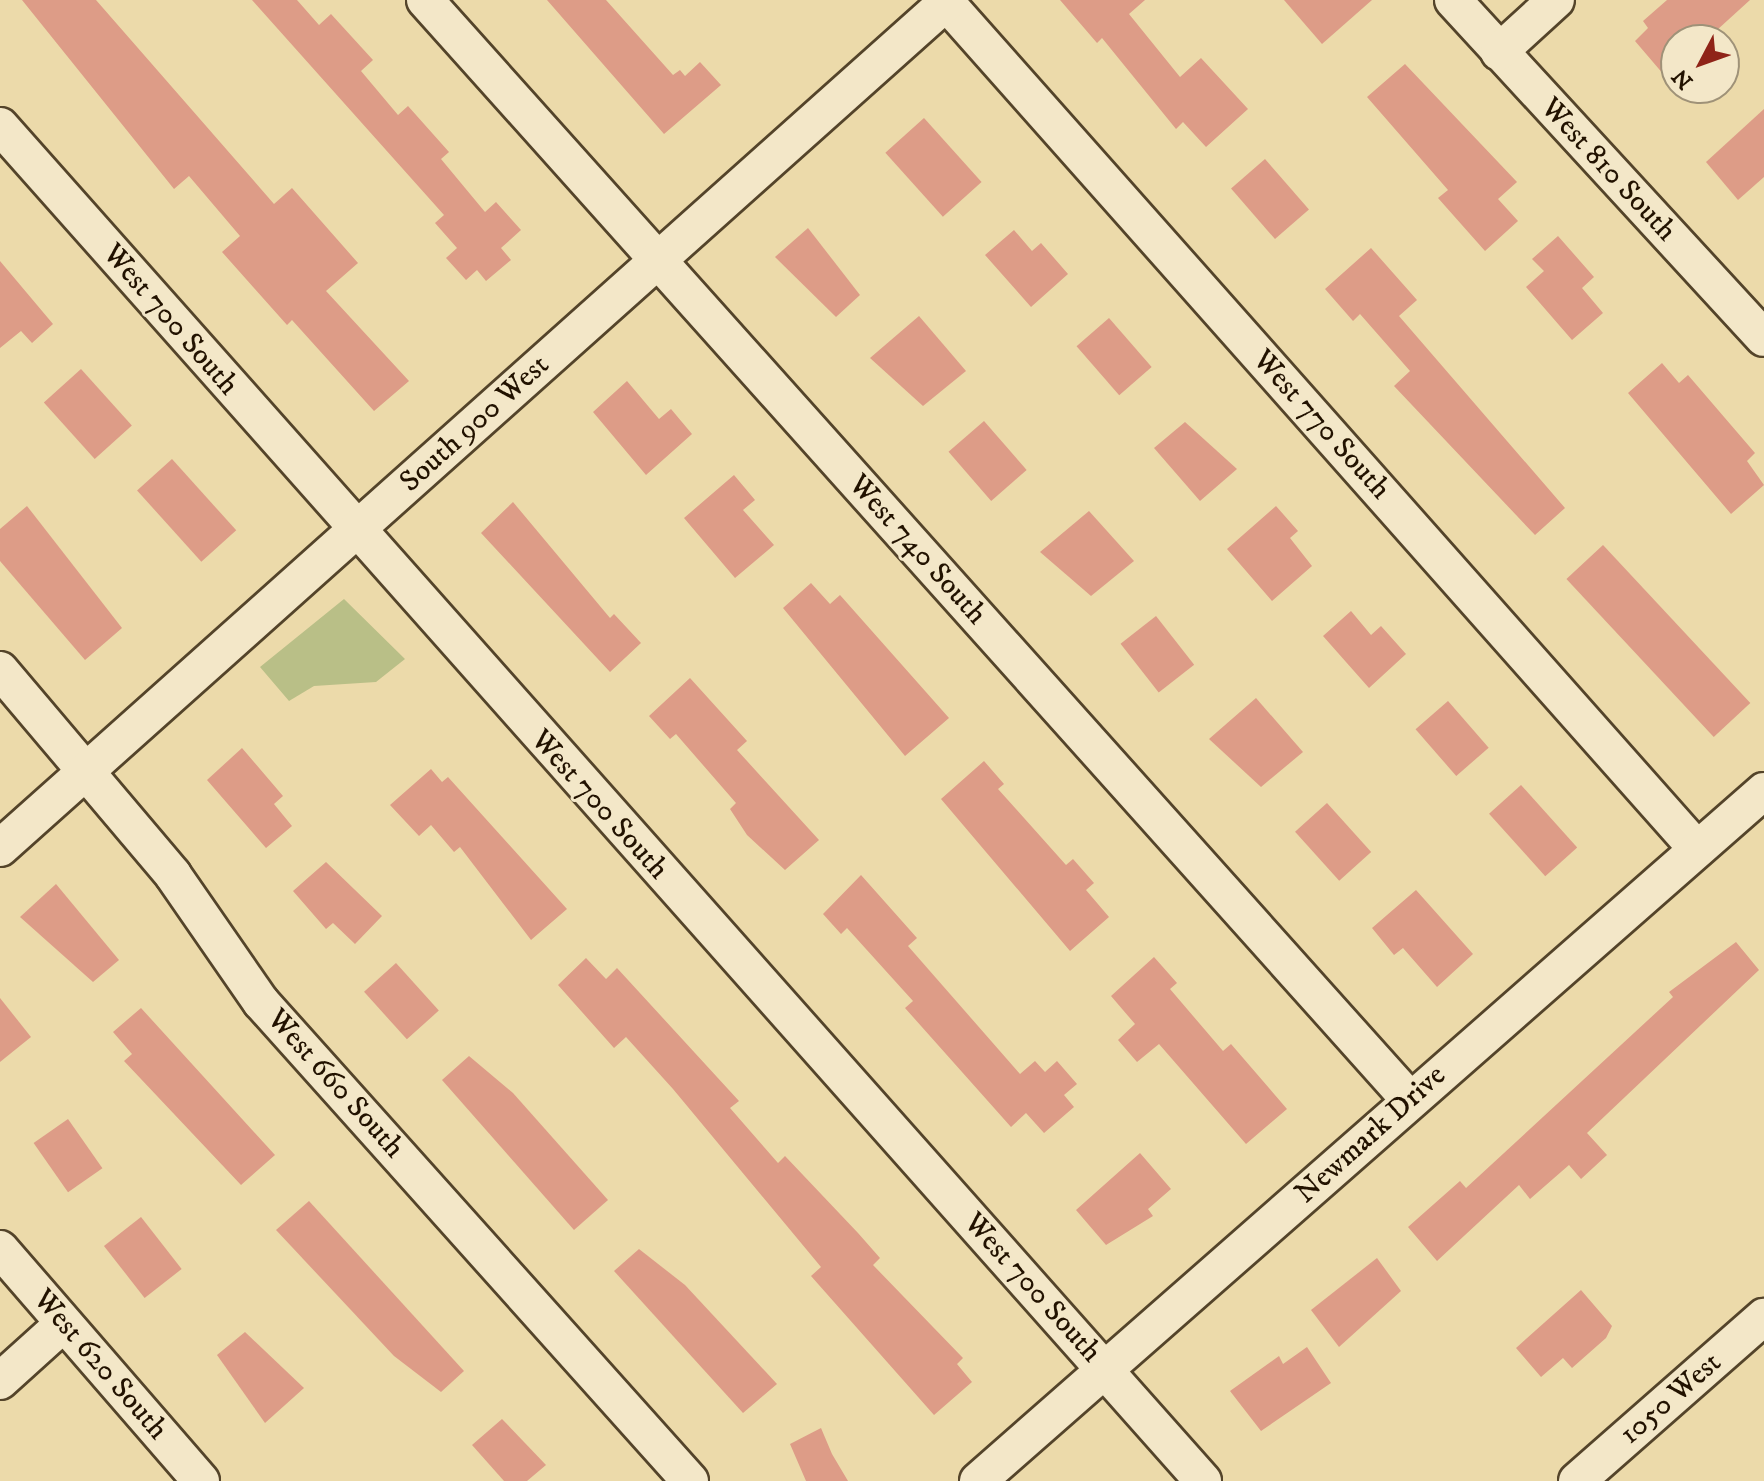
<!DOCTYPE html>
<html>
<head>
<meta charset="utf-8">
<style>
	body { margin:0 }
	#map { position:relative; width:1764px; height:1481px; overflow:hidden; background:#ecdaaa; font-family:"IM FELL DW Pica",serif }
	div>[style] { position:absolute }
	.green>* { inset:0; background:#b9bf87 }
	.building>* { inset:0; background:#dd9c87; transform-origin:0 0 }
	.roads { filter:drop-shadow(2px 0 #54442a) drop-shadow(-2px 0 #54442a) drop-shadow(0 2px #54442a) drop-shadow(0 -2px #54442a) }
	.minor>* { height:36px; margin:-18px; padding:0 18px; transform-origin:18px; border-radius:18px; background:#f3e7c8 }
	span { translate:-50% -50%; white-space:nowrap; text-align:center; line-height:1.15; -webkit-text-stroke:6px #f3e7c8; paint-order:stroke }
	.street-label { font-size:30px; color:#221200 }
	.north { position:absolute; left:1660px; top:24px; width:80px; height:80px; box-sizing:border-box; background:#f3e7c8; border:2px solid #9f9278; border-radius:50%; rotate:229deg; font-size:22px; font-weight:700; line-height:32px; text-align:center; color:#221200 }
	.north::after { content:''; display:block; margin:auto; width:28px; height:36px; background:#8f2418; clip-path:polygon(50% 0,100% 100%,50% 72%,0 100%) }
</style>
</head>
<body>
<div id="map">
	<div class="green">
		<i style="clip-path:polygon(344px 599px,405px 659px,376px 682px,314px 686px,289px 701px,260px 667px)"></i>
	</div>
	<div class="building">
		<i style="clip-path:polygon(22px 0,96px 0,274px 204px,292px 188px,358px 263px,326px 291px,409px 381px,374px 411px,292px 320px,287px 325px,222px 252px,240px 236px,189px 176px,174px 189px)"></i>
		<i style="clip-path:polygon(252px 0,297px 0,319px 25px,331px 14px,373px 60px,361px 71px,398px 115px,408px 106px,449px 152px,441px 159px,485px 212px,496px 202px,521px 230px,501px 248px,511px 260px,486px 281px,477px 270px,466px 280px,446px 258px,457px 248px,435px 223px,444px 215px)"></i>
		<i style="clip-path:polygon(547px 0,606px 0,673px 75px,680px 70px,685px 76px,700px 62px,721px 85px,664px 134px)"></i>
		<i style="clip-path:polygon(1060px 0,1145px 0,1129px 14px,1180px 77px,1201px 58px,1248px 109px,1206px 147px,1183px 122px,1176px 129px,1102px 38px,1097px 43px)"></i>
		<i style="clip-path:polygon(1284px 0,1372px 0,1322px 44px)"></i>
		<i style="clip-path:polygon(1667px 0,1750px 0,1706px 40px,1676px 40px,1676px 89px,1635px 41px,1648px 28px,1643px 21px)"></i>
		<i style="clip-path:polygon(1405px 64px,1517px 182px,1498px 199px,1518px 221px,1485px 251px,1438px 198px,1448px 190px,1367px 97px)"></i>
		<i style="clip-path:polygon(1764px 109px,1764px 177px,1738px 200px,1706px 162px)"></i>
		<i style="left:924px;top:118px;width:86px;height:52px;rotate:48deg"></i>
		<i style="left:1265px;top:159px;width:67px;height:45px;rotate:49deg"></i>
		<i style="clip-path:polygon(808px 228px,860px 295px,836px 317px,775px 257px)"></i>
		<i style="clip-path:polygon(1014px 230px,1032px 251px,1041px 243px,1068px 274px,1031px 307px,985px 255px)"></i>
		<i style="clip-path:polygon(1558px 236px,1594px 277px,1582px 288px,1603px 313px,1572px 340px,1526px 287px,1544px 271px,1532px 259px)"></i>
		<i style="clip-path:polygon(1371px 248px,1417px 300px,1399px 316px,1565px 508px,1535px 535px,1394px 386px,1410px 371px,1360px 314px,1353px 321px,1325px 289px)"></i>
		<i style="clip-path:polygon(0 261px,53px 324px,32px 343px,21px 331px,0 348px)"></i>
		<i style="clip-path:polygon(919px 316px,966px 371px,923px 406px,870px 358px)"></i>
		<i style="left:1109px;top:318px;width:65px;height:43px;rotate:49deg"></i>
		<i style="clip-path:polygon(1662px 363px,1679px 383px,1688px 375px,1755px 453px,1747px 461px,1764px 485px,1731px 514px,1628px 393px)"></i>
		<i style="left:81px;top:369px;width:76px;height:50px;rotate:48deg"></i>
		<i style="clip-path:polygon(627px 381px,659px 419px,671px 409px,692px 434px,646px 475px,593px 412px)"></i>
		<i style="left:984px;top:421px;width:65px;height:47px;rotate:49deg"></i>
		<i style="clip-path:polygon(1185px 422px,1237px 469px,1200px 501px,1154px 448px)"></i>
		<i style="left:172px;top:459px;width:96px;height:47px;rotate:48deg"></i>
		<i style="clip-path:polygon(734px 475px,755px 500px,743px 510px,774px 545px,735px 578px,684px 518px)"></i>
		<i style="clip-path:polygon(513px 502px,610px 618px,614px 614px,641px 643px,610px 672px,481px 533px)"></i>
		<i style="clip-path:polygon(27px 506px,122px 628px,85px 660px,0 561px,0 529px)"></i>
		<i style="clip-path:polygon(1276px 506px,1298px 531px,1290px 538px,1312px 566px,1272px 601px,1227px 549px)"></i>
		<i style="clip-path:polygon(1089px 511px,1134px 561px,1091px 596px,1040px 552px)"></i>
		<i style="left:1603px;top:545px;width:216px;height:50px;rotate:47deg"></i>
		<i style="clip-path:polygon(811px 583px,830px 604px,840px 595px,949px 718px,905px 756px,783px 608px)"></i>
		<i style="clip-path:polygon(1351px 611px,1371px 635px,1381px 626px,1406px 654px,1369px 688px,1323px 636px)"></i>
		<i style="left:1156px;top:616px;width:62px;height:45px;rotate:52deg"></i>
		<i style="clip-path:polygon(690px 678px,747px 741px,737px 750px,819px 840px,785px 870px,747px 835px,730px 809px,736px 803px,676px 734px,670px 739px,649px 716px)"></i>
		<i style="clip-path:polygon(1256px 698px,1303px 752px,1261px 787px,1209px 739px)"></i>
		<i style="left:1448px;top:701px;width:62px;height:43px;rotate:49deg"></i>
		<i style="clip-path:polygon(242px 748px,283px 796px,274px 804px,292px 826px,266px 848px,207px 780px)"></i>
		<i style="clip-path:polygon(984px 761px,1004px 784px,998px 789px,1066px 865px,1073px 859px,1094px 883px,1086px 890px,1109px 917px,1070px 951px,941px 799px)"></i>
		<i style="clip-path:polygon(431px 769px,442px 782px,448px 777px,567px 909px,531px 940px,460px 847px,454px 852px,431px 825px,419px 836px,390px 805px)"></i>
		<i style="left:1521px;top:785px;width:84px;height:43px;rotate:48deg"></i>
		<i style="left:1327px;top:803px;width:66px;height:43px;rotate:48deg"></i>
		<i style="clip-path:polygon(326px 862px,382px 916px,355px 944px,333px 923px,326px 929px,293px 891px)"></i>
		<i style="clip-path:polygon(861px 875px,917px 938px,908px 946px,1020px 1074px,1035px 1061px,1045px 1072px,1057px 1061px,1077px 1084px,1064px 1095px,1074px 1107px,1044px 1133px,1026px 1113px,1011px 1127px,905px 1008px,913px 1001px,847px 928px,841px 934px,823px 914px)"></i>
		<i style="clip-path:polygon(56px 884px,119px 960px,93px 982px,20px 917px)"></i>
		<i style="clip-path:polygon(1416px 890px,1473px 954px,1437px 987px,1403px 948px,1394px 955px,1372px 928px)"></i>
		<i style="clip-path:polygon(1736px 942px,1759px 970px,1587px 1133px,1607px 1155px,1581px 1179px,1569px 1165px,1530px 1199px,1519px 1185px,1437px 1261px,1408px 1227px,1460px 1181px,1466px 1188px,1673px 997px,1669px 992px)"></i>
		<i style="clip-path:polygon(1154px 957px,1177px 983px,1170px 989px,1223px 1051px,1231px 1044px,1287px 1109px,1246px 1144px,1159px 1044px,1137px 1062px,1118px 1040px,1135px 1024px,1111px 996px)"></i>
		<i style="clip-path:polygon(586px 958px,606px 979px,617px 968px,739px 1101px,730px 1108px,778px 1163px,785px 1156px,858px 1233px,880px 1258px,873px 1265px,963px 1358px,957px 1364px,972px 1382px,934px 1415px,811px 1276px,821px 1267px,673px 1089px,626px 1037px,614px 1048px,558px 985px)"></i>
		<i style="left:396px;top:963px;width:64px;height:43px;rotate:48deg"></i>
		<i style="clip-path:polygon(0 998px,31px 1037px,0 1062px)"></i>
		<i style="clip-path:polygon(141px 1008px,275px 1155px,241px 1185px,124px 1061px,132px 1054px,113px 1032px)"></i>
		<i style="clip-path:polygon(469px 1056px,513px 1093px,608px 1200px,574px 1230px,442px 1080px)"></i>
		<i style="left:68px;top:1119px;width:60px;height:42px;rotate:55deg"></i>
		<i style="clip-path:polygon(1140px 1153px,1171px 1189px,1148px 1209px,1153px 1216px,1106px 1245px,1076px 1210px)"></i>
		<i style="clip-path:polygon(309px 1201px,464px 1371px,441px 1392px,394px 1356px,276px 1230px)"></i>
		<i style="left:141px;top:1217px;width:66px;height:47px;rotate:52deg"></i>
		<i style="clip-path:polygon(639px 1249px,685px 1285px,777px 1384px,743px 1413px,614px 1271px)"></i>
		<i style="clip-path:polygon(1377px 1258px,1401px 1291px,1339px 1347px,1311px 1310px)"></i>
		<i style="clip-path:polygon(1581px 1290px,1612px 1326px,1606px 1338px,1572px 1368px,1563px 1358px,1541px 1377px,1516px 1348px)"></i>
		<i style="clip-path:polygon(245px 1332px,304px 1388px,265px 1423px,217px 1355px)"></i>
		<i style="clip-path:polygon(1307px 1347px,1331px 1383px,1261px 1431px,1230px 1391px,1279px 1356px,1283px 1364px)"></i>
		<i style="clip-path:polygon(502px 1419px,546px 1465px,527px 1481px,504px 1481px,472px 1445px)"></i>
		<i style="clip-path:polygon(821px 1428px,832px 1454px,848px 1481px,806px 1481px,790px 1444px)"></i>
	</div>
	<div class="roads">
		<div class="minor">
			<i style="left:425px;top:0;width:1477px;rotate:48.16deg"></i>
			<i style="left:944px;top:0;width:1135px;rotate:48.43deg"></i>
			<i style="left:1453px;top:0;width:459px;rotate:47.4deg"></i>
			<i style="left:1499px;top:52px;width:77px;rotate:-42.4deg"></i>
			<i style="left:0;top:126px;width:1812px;rotate:48.4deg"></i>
			<i style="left:0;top:670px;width:268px;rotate:49.8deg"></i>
			<i style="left:173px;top:875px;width:155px;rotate:55.3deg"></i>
			<i style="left:261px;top:1002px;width:643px;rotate:48.15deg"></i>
			<i style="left:0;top:848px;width:1273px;rotate:-41.78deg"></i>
			<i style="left:0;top:1249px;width:307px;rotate:49.1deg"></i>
			<i style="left:0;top:1381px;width:85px;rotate:-42.1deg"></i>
			<i style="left:978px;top:1481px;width:1046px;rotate:-41.28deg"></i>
			<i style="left:1577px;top:1481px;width:249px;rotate:-41.3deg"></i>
		</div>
	</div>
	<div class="street-label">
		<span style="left:1608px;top:170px;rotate:47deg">West 810 South</span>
		<span style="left:170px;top:320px;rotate:49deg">West 700 South</span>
		<span style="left:475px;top:424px;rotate:-42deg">South 900 West</span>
		<span style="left:1321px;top:425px;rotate:48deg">West 770 South</span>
		<span style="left:917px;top:550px;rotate:48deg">West 740 South</span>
		<span style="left:599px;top:805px;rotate:48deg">West 700 South</span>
		<span style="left:335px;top:1084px;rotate:48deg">West 660 South</span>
		<span style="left:1371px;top:1135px;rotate:-42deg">Newmark Drive</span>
		<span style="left:1032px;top:1288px;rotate:48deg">West 700 South</span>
		<span style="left:100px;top:1365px;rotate:49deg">West 620 South</span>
		<span style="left:1671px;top:1399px;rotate:-41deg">1050 West</span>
	</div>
	<div class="north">N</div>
</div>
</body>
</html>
